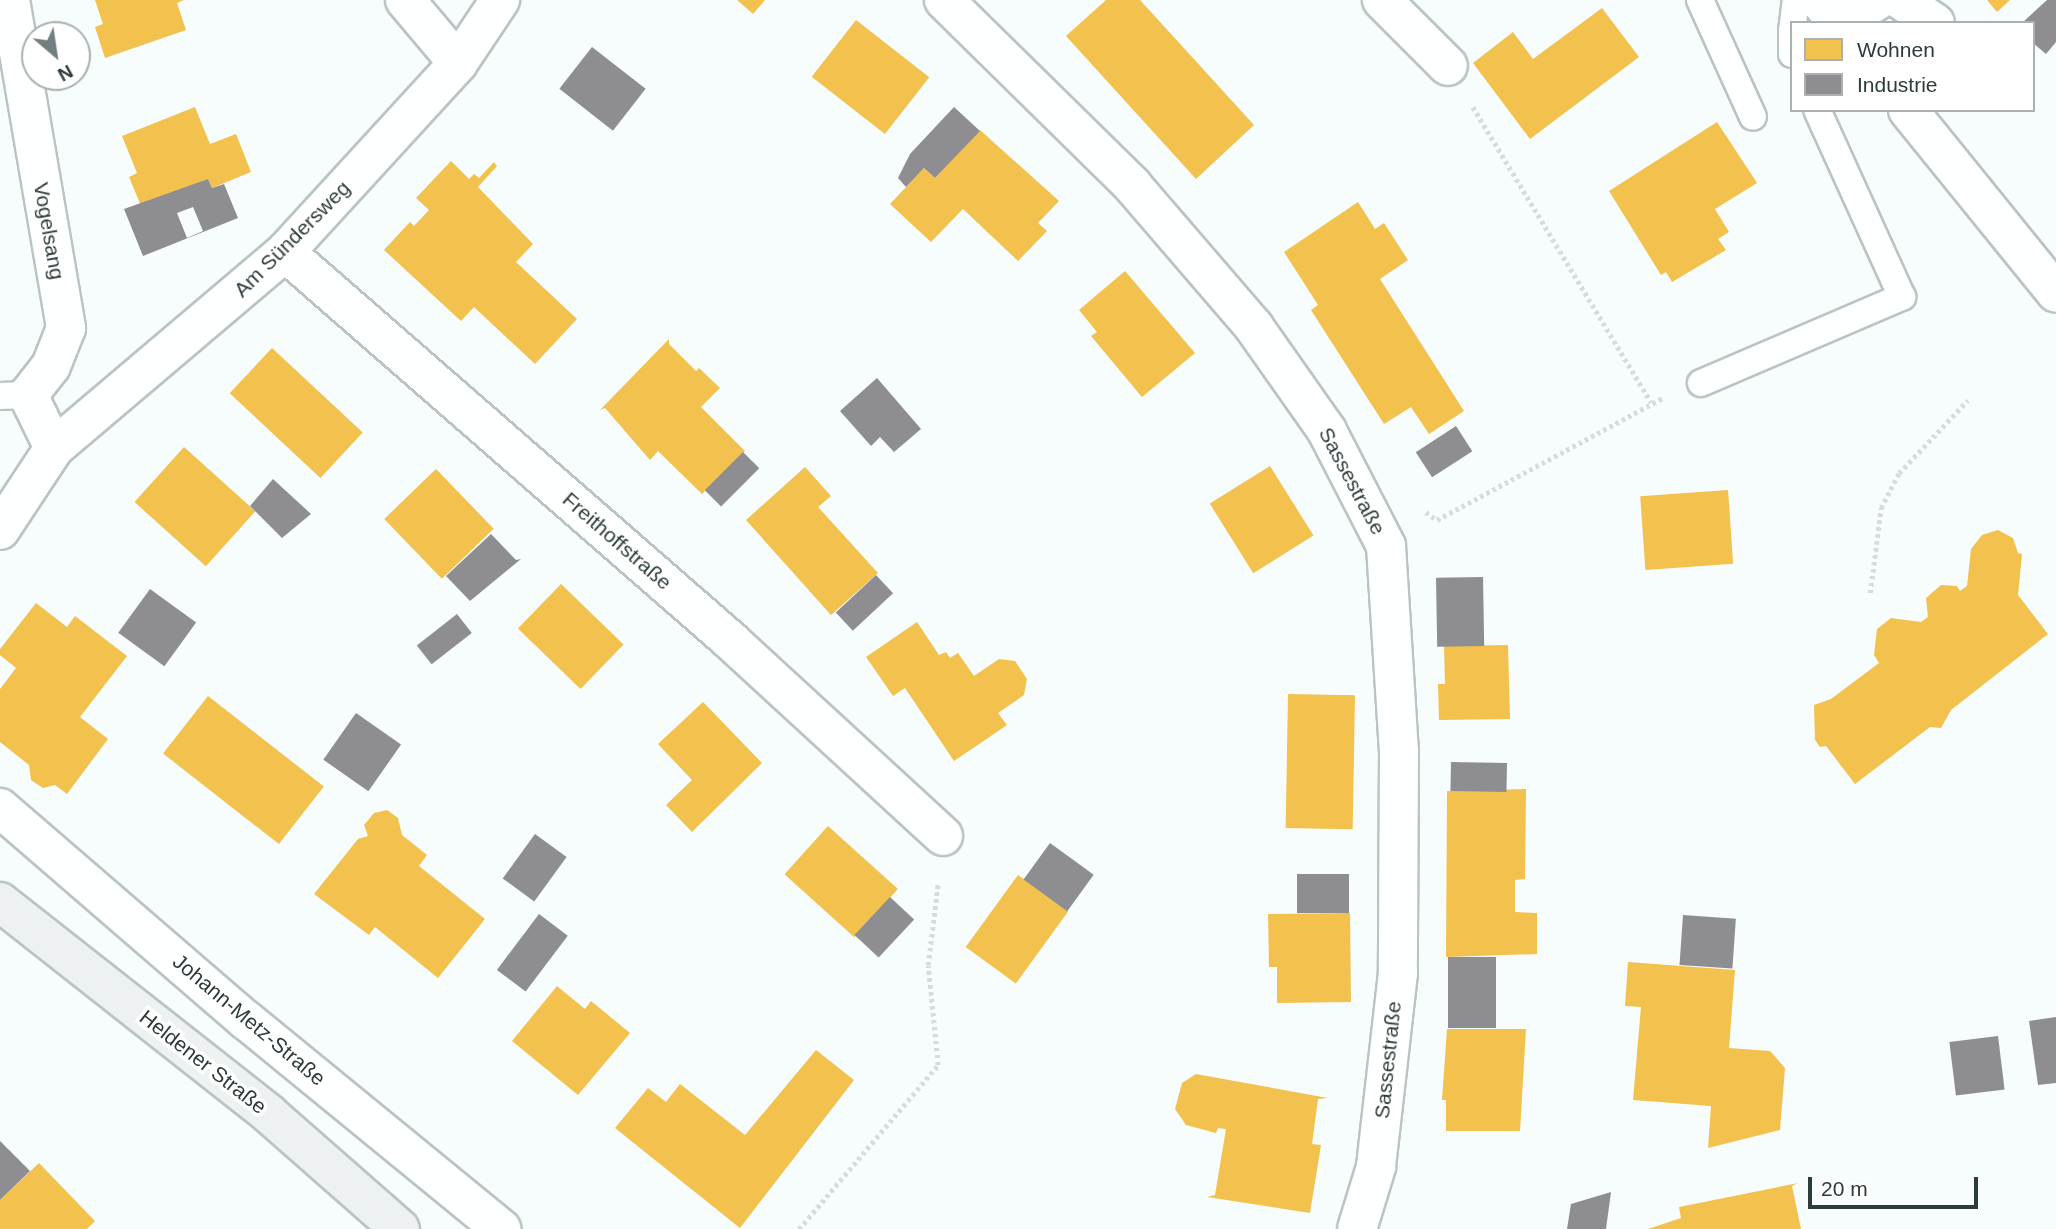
<!DOCTYPE html>
<html>
<head>
<meta charset="utf-8">
<style>
	body { margin:0 }
	#map { position:relative; width:2056px; height:1229px; overflow:hidden; background:#f7fcfc; font-family:Helvetica,sans-serif }
	div>[style] { position:absolute }
	.homes>* { inset:0; background:#f2c14e; transform-origin:0 0 }
	.industry>* { inset:0; background:#8d8d92; transform-origin:0 0 }
	.path>* { height:4.5px; margin-top:-2.25px; transform-origin:0; background:repeating-linear-gradient(90deg,#d8dbdb 0 3.5px,transparent 0 7px) }
	.roads { filter:drop-shadow(2px 0 #b9c4c3) drop-shadow(-2px 0 #b9c4c3) drop-shadow(0 2px #b9c4c3) drop-shadow(0 -2px #b9c4c3) }
	.service>* { height:26px; margin:-13px; padding:0 13px; transform-origin:13px; border-radius:13px; background:#feffff }
	.minor>* { height:38px; margin:-19px; padding:0 19px; transform-origin:19px; border-radius:19px; background:#feffff }
	.secondary>* { height:38px; margin:-19px; padding:0 19px; transform-origin:19px; border-radius:19px; background:#edf1f1 }
	span { translate:-50% -50%; white-space:nowrap; text-align:center; line-height:1.15; -webkit-text-stroke:7px #fff; paint-order:stroke }
	.street-label { font-size:21px; color:#2b3c3a }
	.legend { position:absolute; left:1790px; top:21px; width:245px; height:91px; box-sizing:border-box; background:#fff; border:2px solid #aab1b0; margin:0; padding:9px 12px; list-style:none; font-size:21px; color:#2b3c3a }
	.legend li { display:flex; align-items:center; gap:14px; height:35px }
	.legend b { width:35px; border:2px solid #aab1b0 }
	.north { position:absolute; left:21px; top:21px; width:70px; height:70px; box-sizing:border-box; background:#fff; border:2px solid #aab1b0; border-radius:50%; rotate:151deg; font-size:19px; font-weight:700; line-height:28px; text-align:center; color:#2b3c3a }
	.north::after { content:''; display:block; margin:auto; width:24px; height:32px; background:#727f7e; clip-path:polygon(50% 0,100% 100%,50% 72%,0 100%) }
	.scale { position:absolute; left:1808px; top:1177px; width:170px; height:32px; box-sizing:border-box; border:4px solid #2b3c3a; border-top:0; padding-left:9px; font-size:21px; line-height:24px; white-space:nowrap; color:#2b3c3a; -webkit-text-stroke:5px #fff; paint-order:stroke }
</style>
</head>
<body>
<div id="map">
	<div class="homes">
		<i style="clip-path:polygon(95px 0,184px 0,177px 3px,186px 30px,105px 58px,95px 27px,103px 24px)"></i>
		<i style="clip-path:polygon(737px 0,765px 0,753px 14px)"></i>
		<i style="clip-path:polygon(1106px 0,1140px 0,1254px 125px,1196px 179px,1066px 36px)"></i>
		<i style="clip-path:polygon(1987px 0,2010px 0,1997px 12px)"></i>
		<i style="clip-path:polygon(1602px 8px,1639px 57px,1530px 139px,1473px 63px,1513px 32px,1533px 59px)"></i>
		<i style="left:856px;top:20px;width:93px;height:72px;rotate:38deg"></i>
		<i style="clip-path:polygon(195px 107px,210px 144px,236px 134px,251px 172px,212px 188px,208px 179px,141px 206px,129px 177px,137px 173px,122px 136px)"></i>
		<i style="clip-path:polygon(1717px 122px,1757px 183px,1715px 209px,1729px 232px,1718px 239px,1726px 250px,1672px 282px,1666px 272px,1661px 275px,1609px 191px)"></i>
		<i style="clip-path:polygon(980px 130px,1059px 201px,1038px 223px,1047px 231px,1018px 261px,963px 209px,931px 242px,890px 204px,924px 168px,935px 178px)"></i>
		<i style="clip-path:polygon(451px 161px,469px 179px,474px 174px,479px 178px,494px 162px,497px 166px,478px 187px,533px 244px,516px 262px,577px 319px,535px 364px,474px 307px,461px 321px,384px 250px,410px 222px,414px 226px,429px 210px,416px 198px)"></i>
		<i style="clip-path:polygon(1358px 202px,1375px 229px,1384px 223px,1408px 260px,1380px 279px,1464px 411px,1429px 434px,1411px 407px,1384px 424px,1311px 310px,1318px 305px,1284px 252px)"></i>
		<i style="clip-path:polygon(1125px 271px,1195px 353px,1142px 397px,1091px 336px,1097px 332px,1079px 310px)"></i>
		<i style="clip-path:polygon(669px 339px,669px 344px,696px 371px,699px 368px,720px 388px,701px 407px,745px 451px,702px 494px,658px 451px,650px 460px,605px 408px,600px 410px)"></i>
		<i style="left:272px;top:348px;width:124px;height:62px;rotate:43deg"></i>
		<i style="left:184px;top:447px;width:96px;height:74px;rotate:42deg"></i>
		<i style="left:1270px;top:466px;width:82px;height:71px;rotate:58deg"></i>
		<i style="clip-path:polygon(805px 467px,831px 496px,818px 507px,878px 573px,831px 615px,746px 520px)"></i>
		<i style="left:436px;top:469px;width:83px;height:72px;rotate:46deg"></i>
		<i style="left:1728px;top:490px;width:74px;height:88px;rotate:86deg"></i>
		<i style="clip-path:polygon(1998px 530px,2013px 538px,2018px 553px,2022px 554px,2018px 595px,2048px 634px,1951px 710px,1941px 728px,1930px 727px,1855px 784px,1826px 746px,1820px 747px,1815px 740px,1814px 705px,1831px 699px,1879px 663px,1874px 655px,1877px 629px,1891px 618px,1921px 622px,1928px 617px,1926px 598px,1941px 585px,1957px 586px,1960px 591px,1967px 586px,1971px 549px,1982px 535px)"></i>
		<i style="left:561px;top:584px;width:87px;height:62px;rotate:44deg"></i>
		<i style="clip-path:polygon(36px 603px,67px 627px,75px 616px,127px 656px,80px 717px,108px 739px,67px 794px,55px 785px,43px 788px,31px 780px,29px 765px,0 742px,0 689px,16px 668px,0 655px,0 649px)"></i>
		<i style="clip-path:polygon(917px 622px,939px 655px,946px 652px,950px 658px,958px 653px,974px 676px,999px 659px,1015px 661px,1027px 679px,1024px 695px,998px 713px,1007px 725px,954px 761px,905px 688px,893px 696px,866px 657px)"></i>
		<i style="clip-path:polygon(1508px 645px,1510px 719px,1439px 720px,1438px 684px,1445px 684px,1444px 646px)"></i>
		<i style="left:1288px;top:694px;width:67px;height:134px;rotate:1deg"></i>
		<i style="left:208px;top:696px;width:147px;height:73px;rotate:38deg"></i>
		<i style="clip-path:polygon(703px 702px,762px 763px,692px 832px,666px 805px,692px 780px,658px 744px)"></i>
		<i style="clip-path:polygon(1526px 789px,1525px 879px,1515px 880px,1515px 912px,1537px 913px,1537px 954px,1446px 957px,1447px 791px)"></i>
		<i style="clip-path:polygon(387px 810px,398px 818px,402px 835px,427px 855px,419px 866px,485px 919px,438px 978px,375px 927px,369px 935px,314px 894px,358px 839px,368px 836px,364px 825px,374px 813px)"></i>
		<i style="left:828px;top:826px;width:94px;height:65px;rotate:42deg"></i>
		<i style="left:1018px;top:875px;width:62px;height:89px;rotate:36deg"></i>
		<i style="clip-path:polygon(1350px 913px,1351px 1002px,1277px 1003px,1277px 967px,1269px 967px,1268px 914px)"></i>
		<i style="clip-path:polygon(1628px 962px,1735px 970px,1729px 1048px,1770px 1051px,1785px 1068px,1780px 1130px,1708px 1148px,1711px 1106px,1633px 1100px,1641px 1007px,1625px 1006px)"></i>
		<i style="clip-path:polygon(557px 986px,585px 1009px,591px 1001px,630px 1033px,578px 1095px,512px 1041px)"></i>
		<i style="clip-path:polygon(1447px 1029px,1526px 1029px,1520px 1131px,1446px 1131px,1446px 1100px,1442px 1100px)"></i>
		<i style="clip-path:polygon(816px 1050px,854px 1080px,740px 1228px,615px 1128px,648px 1088px,666px 1102px,680px 1084px,745px 1135px)"></i>
		<i style="clip-path:polygon(1196px 1074px,1328px 1098px,1318px 1099px,1312px 1144px,1321px 1145px,1310px 1213px,1207px 1197px,1215px 1195px,1226px 1129px,1218px 1128px,1216px 1133px,1186px 1125px,1175px 1109px,1182px 1083px)"></i>
		<i style="clip-path:polygon(39px 1163px,95px 1221px,87px 1229px,0 1229px,0 1200px)"></i>
		<i style="clip-path:polygon(1798px 1183px,1792px 1186px,1801px 1229px,1648px 1229px,1681px 1218px,1679px 1207px)"></i>
	</div>
	<div class="industry">
		<i style="clip-path:polygon(2047px 0,2056px 0,2056px 42px,2046px 54px,2033px 43px,2033px 23px,2022px 23px)"></i>
		<i style="left:592px;top:47px;width:68px;height:53px;rotate:38deg"></i>
		<i style="clip-path:polygon(954px 107px,980px 131px,935px 178px,924px 168px,906px 187px,898px 178px,910px 154px)"></i>
		<i style="clip-path:polygon(evenodd,208px 179px,212px 188px,224px 184px,238px 218px,143px 256px,124px 209px,208px 179px,193px 207px,203px 231px,187px 238px,177px 213px,193px 207px)"></i>
		<i style="clip-path:polygon(877px 378px,921px 429px,894px 452px,880px 437px,871px 446px,840px 411px)"></i>
		<i style="left:1456px;top:426px;width:30px;height:48px;rotate:57deg"></i>
		<i style="left:743px;top:452px;width:23px;height:54px;rotate:45deg"></i>
		<i style="clip-path:polygon(273px 479px,311px 514px,282px 538px,250px 506px)"></i>
		<i style="clip-path:polygon(491px 534px,516px 560px,521px 559px,470px 601px,446px 576px)"></i>
		<i style="left:876px;top:575px;width:25px;height:55px;rotate:47deg"></i>
		<i style="left:1483px;top:577px;width:69px;height:47px;rotate:89deg"></i>
		<i style="left:150px;top:589px;width:57px;height:54px;rotate:36deg"></i>
		<i style="left:457px;top:614px;width:24px;height:51px;rotate:52deg"></i>
		<i style="left:356px;top:713px;width:55px;height:57px;rotate:35deg"></i>
		<i style="left:1451px;top:762px;width:56px;height:29px;rotate:1deg"></i>
		<i style="left:535px;top:834px;width:39px;height:55px;rotate:36deg"></i>
		<i style="left:1050px;top:843px;width:54px;height:45px;rotate:36deg"></i>
		<i style="left:1349px;top:874px;width:39px;height:52px;rotate:90deg"></i>
		<i style="left:890px;top:897px;width:33px;height:52px;rotate:43deg"></i>
		<i style="left:539px;top:914px;width:36px;height:70px;rotate:37deg"></i>
		<i style="left:1683px;top:915px;width:53px;height:50px;rotate:4deg"></i>
		<i style="left:1448px;top:957px;width:48px;height:71px"></i>
		<i style="clip-path:polygon(2056px 1017px,2056px 1083px,2038px 1085px,2029px 1021px)"></i>
		<i style="left:1998px;top:1036px;width:54px;height:49px;rotate:83deg"></i>
		<i style="clip-path:polygon(0 1141px,30px 1171px,0 1200px)"></i>
		<i style="clip-path:polygon(1611px 1192px,1606px 1229px,1567px 1229px,1571px 1204px)"></i>
	</div>
	<div class="path">
		<i style="left:1473px;top:107px;width:345px;rotate:58.9deg"></i>
		<i style="left:1426px;top:512px;width:14px;rotate:36deg"></i>
		<i style="left:1437px;top:520px;width:257px;rotate:-28.4deg"></i>
		<i style="left:1870px;top:593px;width:86px;rotate:-82.6deg"></i>
		<i style="left:1881px;top:508px;width:39px;rotate:-63deg"></i>
		<i style="left:1899px;top:473px;width:100px;rotate:-46.6deg"></i>
		<i style="left:799px;top:1229px;width:215px;rotate:-49.7deg"></i>
		<i style="left:938px;top:1065px;width:100px;rotate:-95.7deg"></i>
		<i style="left:928px;top:965px;width:83px;rotate:-83deg"></i>
	</div>
	<div class="roads">
		<div class="service">
			<i style="left:1700px;top:0;width:128px;rotate:65.6deg"></i>
			<i style="left:1793px;top:23px;width:23px;rotate:-83deg"></i>
			<i style="left:1792px;top:29px;width:25px;rotate:90deg"></i>
			<i style="left:1701px;top:383px;width:219px;rotate:-23.2deg"></i>
			<i style="left:1902px;top:297px;width:205px;rotate:-114.4deg"></i>
			<i style="left:0;top:396px;width:28px;rotate:-2deg"></i>
		</div>
		<div class="minor">
			<i style="left:10px;top:0;width:333px;rotate:80.3deg"></i>
			<i style="left:66px;top:328px;width:41px;rotate:111.5deg"></i>
			<i style="left:51px;top:366px;width:37px;rotate:128deg"></i>
			<i style="left:28px;top:395px;width:59px;rotate:63.9deg"></i>
			<i style="left:405px;top:0;width:82px;rotate:49.9deg"></i>
			<i style="left:944px;top:0;width:264px;rotate:44.5deg"></i>
			<i style="left:1132px;top:185px;width:187px;rotate:49.3deg"></i>
			<i style="left:1254px;top:327px;width:127px;rotate:54.9deg"></i>
			<i style="left:1327px;top:431px;width:129px;rotate:62.8deg"></i>
			<i style="left:1386px;top:546px;width:205px;rotate:86.4deg"></i>
			<i style="left:1399px;top:751px;width:222px;rotate:90.3deg"></i>
			<i style="left:1398px;top:973px;width:195px;rotate:96.5deg"></i>
			<i style="left:1376px;top:1167px;width:65px;rotate:107deg"></i>
			<i style="left:1382px;top:0;width:93px;rotate:45deg"></i>
			<i style="left:1819px;top:0;width:30px;rotate:50deg"></i>
			<i style="left:1901px;top:0;width:41px;rotate:34.1deg"></i>
			<i style="left:1842px;top:23px;width:43px;rotate:-32.6deg"></i>
			<i style="left:1908px;top:110px;width:235px;rotate:51deg"></i>
			<i style="left:285px;top:252px;width:592px;rotate:41.09deg"></i>
			<i style="left:731px;top:641px;width:288px;rotate:42.6deg"></i>
			<i style="left:0;top:530px;width:98px;rotate:-56.6deg"></i>
			<i style="left:54px;top:448px;width:303px;rotate:-40.3deg"></i>
			<i style="left:285px;top:252px;width:256px;rotate:-47.5deg"></i>
			<i style="left:458px;top:63px;width:76px;rotate:-56.3deg"></i>
			<i style="left:0;top:808px;width:325px;rotate:40.8deg"></i>
			<i style="left:246px;top:1020px;width:330px;rotate:39.3deg"></i>
		</div>
		<div class="secondary">
			<i style="left:0;top:902px;width:342px;rotate:38.2deg"></i>
			<i style="left:269px;top:1114px;width:174px;rotate:41.3deg"></i>
		</div>
	</div>
	<div class="street-label">
		<span style="left:49px;top:231px;rotate:80deg">Vogelsang</span>
		<span style="left:292px;top:239px;rotate:-45deg">Am Sündersweg</span>
		<span style="left:1352px;top:481px;rotate:62deg">Sassestraße</span>
		<span style="left:617px;top:541px;rotate:41deg">Freithoffstraße</span>
		<span style="left:249px;top:1020px;rotate:40deg">Johann-Metz-Straße</span>
		<span style="left:1388px;top:1060px;rotate:-84deg">Sassestraße</span>
		<span style="left:203px;top:1062px;rotate:38deg">Heldener Straße</span>
	</div>
	<ul class="legend">
	<li><b style="height:19px;background:#f2c14e"></b>Wohnen</li>
	<li><b style="height:19px;background:#8d8d92"></b>Industrie</li>
	</ul>
	<div class="north">N</div>
	<div class="scale">20 m</div>
</div>
</body>
</html>
